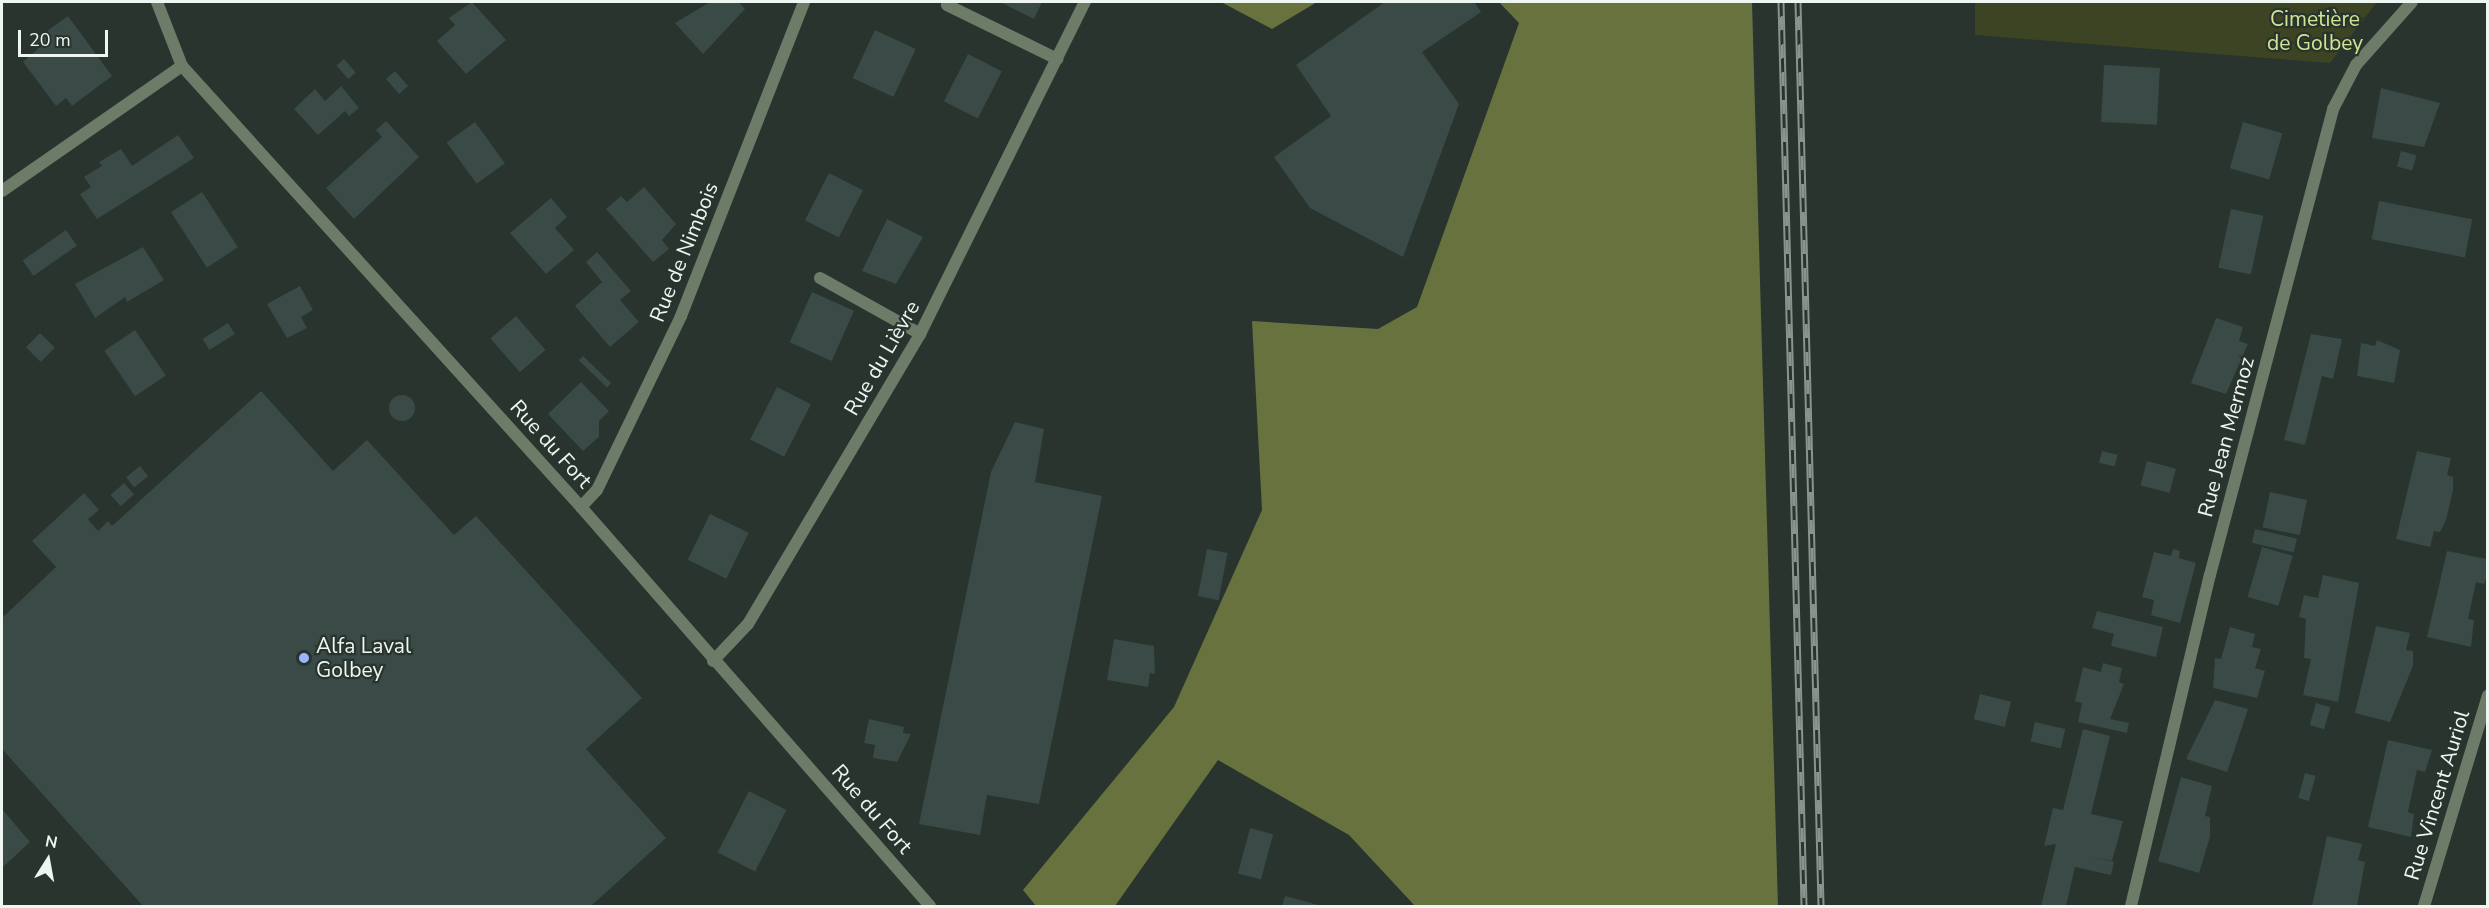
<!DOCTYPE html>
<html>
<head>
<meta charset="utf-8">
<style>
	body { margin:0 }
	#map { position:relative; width:2489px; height:908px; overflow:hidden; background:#28342d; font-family:"Nunito Sans",sans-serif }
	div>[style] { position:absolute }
	.green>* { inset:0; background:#3d4424 }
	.forest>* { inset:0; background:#67723e }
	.building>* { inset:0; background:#3a4a47; transform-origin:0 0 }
	.round { border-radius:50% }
	.minor>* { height:12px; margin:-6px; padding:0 6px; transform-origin:6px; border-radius:6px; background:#6c7c69 }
	.rail>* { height:7px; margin-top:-3.5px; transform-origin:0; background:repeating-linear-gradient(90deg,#28342d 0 14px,#8a948e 0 28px); box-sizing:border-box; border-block:2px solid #8a948e }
	.dots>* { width:16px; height:16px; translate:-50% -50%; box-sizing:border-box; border:3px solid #28342d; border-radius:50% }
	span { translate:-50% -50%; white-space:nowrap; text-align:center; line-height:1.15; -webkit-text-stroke:4.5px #28342d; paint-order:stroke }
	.park-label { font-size:21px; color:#d1e493 }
	.street-label { font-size:21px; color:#eef6f1 }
	.poi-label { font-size:21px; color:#eef6f1 }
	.left { translate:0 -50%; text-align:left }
	.frame { position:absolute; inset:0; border:3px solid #eef6f1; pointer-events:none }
	.north { position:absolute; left:18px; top:830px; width:60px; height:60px; -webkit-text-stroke:4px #28342d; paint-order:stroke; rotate:11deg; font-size:16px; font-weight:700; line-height:24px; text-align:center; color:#eef6f1 }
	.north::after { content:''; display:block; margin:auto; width:21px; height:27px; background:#eef6f1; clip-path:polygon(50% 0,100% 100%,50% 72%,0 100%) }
	.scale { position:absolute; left:18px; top:30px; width:90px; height:27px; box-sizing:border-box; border:3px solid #eef6f1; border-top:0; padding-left:8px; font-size:18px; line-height:21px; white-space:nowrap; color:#eef6f1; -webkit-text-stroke:4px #28342d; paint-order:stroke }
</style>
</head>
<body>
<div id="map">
	<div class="green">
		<i style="clip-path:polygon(1975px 2px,2377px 2px,2330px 63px,1975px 35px)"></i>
	</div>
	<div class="forest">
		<i style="clip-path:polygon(1221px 2px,1317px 2px,1272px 29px)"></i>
		<i style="clip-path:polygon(1499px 2px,1752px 2px,1778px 906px,1415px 906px,1349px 835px,1218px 760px,1115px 906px,1036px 906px,1023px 890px,1174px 707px,1262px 510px,1252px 321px,1378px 329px,1417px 307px,1519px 23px)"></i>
	</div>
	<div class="building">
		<i style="clip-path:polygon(472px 2px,506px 40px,466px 74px,437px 41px,455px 25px,449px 18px)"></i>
		<i style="clip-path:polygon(710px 2px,739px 2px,745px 9px,703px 54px,675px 23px)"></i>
		<i style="clip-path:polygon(1000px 2px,1042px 2px,1034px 19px)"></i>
		<i style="clip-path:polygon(1385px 2px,1474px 2px,1481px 12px,1422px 52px,1459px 104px,1403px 257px,1310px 208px,1274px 157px,1331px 116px,1296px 65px)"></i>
		<i style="clip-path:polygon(68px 16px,112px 76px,72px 106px,66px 98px,56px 106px,23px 62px,38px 49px,32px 42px)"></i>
		<i style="left:875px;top:30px;width:45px;height:53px;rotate:25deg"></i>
		<i style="left:968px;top:54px;width:38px;height:53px;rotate:27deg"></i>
		<i style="left:344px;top:59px;width:18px;height:10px;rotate:49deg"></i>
		<i style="left:2104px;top:65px;width:56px;height:57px;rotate:3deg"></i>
		<i style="left:395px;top:71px;width:20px;height:12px;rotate:49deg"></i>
		<i style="clip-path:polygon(341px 86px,359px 108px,349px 116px,345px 111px,318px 135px,294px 109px,315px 89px,325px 101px)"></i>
		<i style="clip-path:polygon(2381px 88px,2440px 103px,2424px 147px,2372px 138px)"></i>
		<i style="clip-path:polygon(386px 121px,419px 157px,354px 219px,326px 188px,382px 137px,376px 130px)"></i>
		<i style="left:475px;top:122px;width:51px;height:35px;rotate:54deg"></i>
		<i style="left:2243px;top:122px;width:41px;height:48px;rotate:16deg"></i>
		<i style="clip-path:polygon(178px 135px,194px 158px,97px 219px,80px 194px,91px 187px,84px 177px,102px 166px,99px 162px,121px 149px,132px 166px)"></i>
		<i style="left:2401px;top:151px;width:16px;height:16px;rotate:15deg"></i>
		<i style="left:829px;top:173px;width:38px;height:53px;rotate:27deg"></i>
		<i style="clip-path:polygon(644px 187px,676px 224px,662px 240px,669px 249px,653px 262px,606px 209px,621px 196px,627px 202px)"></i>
		<i style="left:202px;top:192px;width:66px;height:37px;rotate:57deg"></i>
		<i style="clip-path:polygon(551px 198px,567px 217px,555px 228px,574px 250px,546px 274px,510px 233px)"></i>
		<i style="left:2379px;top:201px;width:95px;height:39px;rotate:11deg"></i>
		<i style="left:2231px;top:209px;width:33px;height:60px;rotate:12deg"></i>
		<i style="clip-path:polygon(887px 219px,923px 237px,896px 284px,862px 271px)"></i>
		<i style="left:66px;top:230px;width:19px;height:53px;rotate:55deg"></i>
		<i style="clip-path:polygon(143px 247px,164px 280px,127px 302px,125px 297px,95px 318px,75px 284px)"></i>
		<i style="clip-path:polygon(597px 252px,631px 291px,620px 300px,639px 322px,610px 347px,575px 306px,602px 282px,586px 262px)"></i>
		<i style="clip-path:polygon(300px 286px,313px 310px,301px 317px,307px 328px,287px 338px,267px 304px)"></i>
		<i style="left:812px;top:292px;width:46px;height:55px;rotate:24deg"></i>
		<i style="left:516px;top:316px;width:45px;height:34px;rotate:49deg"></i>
		<i style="clip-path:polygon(2216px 318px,2243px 327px,2239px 341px,2248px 344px,2226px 394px,2191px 383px)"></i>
		<i style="left:228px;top:323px;width:13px;height:30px;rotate:58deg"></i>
		<i style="left:135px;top:330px;width:55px;height:37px;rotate:56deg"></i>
		<i style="left:40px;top:333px;width:21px;height:20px;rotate:45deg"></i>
		<i style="clip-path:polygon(2311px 334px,2342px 339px,2333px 379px,2322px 376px,2305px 445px,2284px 440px)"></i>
		<i style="clip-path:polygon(2377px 340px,2400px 350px,2394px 383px,2357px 376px,2361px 343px,2375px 346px)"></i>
		<i style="left:583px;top:356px;width:39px;height:6px;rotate:44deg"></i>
		<i style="clip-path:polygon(581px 382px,609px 411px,599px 421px,599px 437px,583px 451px,548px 414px)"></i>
		<i style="left:777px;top:387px;width:38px;height:59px;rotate:27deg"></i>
		<i style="clip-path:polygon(261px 391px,333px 471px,367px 440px,454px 535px,476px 516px,642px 698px,586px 749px,666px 838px,591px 906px,143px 906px,2px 749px,2px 618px,56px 567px,32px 541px,84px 493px,99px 510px,88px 519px,98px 531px,108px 521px,112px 526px)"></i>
		<i class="round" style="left:389px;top:395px;width:26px;height:26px"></i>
		<i style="clip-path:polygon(1015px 422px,1044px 429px,1035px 482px,1102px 496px,1039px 804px,987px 795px,980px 835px,919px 824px,991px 472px)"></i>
		<i style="left:2102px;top:451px;width:16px;height:12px;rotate:14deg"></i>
		<i style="clip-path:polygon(2417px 451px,2451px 458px,2447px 475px,2453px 477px,2453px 490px,2446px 520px,2440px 532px,2434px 531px,2430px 547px,2396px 539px)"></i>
		<i style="left:2147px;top:461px;width:30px;height:25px;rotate:15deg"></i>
		<i style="left:140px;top:466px;width:13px;height:18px;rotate:51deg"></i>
		<i style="left:124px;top:483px;width:15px;height:18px;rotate:48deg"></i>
		<i style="left:2270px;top:492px;width:38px;height:36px;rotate:12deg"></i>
		<i style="left:710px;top:514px;width:43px;height:51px;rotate:26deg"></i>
		<i style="left:2255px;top:529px;width:43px;height:14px;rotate:13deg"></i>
		<i style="left:2262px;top:547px;width:32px;height:52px;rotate:16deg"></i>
		<i style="left:1207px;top:549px;width:21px;height:48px;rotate:11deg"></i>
		<i style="clip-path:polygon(2173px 549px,2180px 551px,2179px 558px,2196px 563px,2180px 623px,2151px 615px,2154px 600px,2142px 597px,2154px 552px,2171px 556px)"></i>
		<i style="clip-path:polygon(2447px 551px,2487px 559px,2487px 576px,2484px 584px,2476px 582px,2468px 619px,2474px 620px,2471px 647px,2427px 637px)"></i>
		<i style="clip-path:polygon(2323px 575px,2359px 583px,2338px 702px,2303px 695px,2311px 659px,2304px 658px,2306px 619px,2299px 617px,2304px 595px,2318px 598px)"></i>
		<i style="clip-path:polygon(2097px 611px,2163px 627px,2156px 657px,2111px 646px,2114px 634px,2092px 628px)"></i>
		<i style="clip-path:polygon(2376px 626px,2410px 633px,2406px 650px,2413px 651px,2413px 666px,2390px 722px,2355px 713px)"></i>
		<i style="clip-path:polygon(2230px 627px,2255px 634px,2252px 647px,2261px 649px,2255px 668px,2265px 671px,2257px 698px,2213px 688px,2215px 658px,2221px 659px)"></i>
		<i style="clip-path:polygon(1114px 639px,1154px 646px,1155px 674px,1150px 673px,1148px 687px,1107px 680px)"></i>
		<i style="clip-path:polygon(2103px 663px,2122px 668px,2119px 682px,2124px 684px,2110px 719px,2129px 723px,2127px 733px,2078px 722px,2082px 703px,2075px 701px,2083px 667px,2101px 672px)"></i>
		<i style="left:1980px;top:694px;width:32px;height:26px;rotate:14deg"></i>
		<i style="clip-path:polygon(2215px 700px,2248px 709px,2227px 772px,2186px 759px)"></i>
		<i style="left:2316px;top:703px;width:15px;height:23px;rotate:16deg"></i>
		<i style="clip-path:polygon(869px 719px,904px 727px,903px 733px,911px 734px,897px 762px,873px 758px,875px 745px,864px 743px)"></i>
		<i style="left:2035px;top:722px;width:31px;height:20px;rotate:13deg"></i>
		<i style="clip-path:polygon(2083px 729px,2110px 736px,2091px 814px,2123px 821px,2112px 861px,2092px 857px,2114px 862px,2111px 875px,2075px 867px,2066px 906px,2041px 906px,2056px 844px,2044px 846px,2053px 808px,2063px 810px)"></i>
		<i style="clip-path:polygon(2388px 740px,2432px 750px,2425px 772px,2417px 770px,2408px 812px,2414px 814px,2411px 837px,2368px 827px)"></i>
		<i style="left:2305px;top:773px;width:11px;height:26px;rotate:15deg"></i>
		<i style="clip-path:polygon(2181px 777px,2212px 786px,2205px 816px,2210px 817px,2210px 837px,2199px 873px,2158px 861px)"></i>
		<i style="left:749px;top:791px;width:42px;height:69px;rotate:27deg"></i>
		<i style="clip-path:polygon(2px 809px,30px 842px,2px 868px)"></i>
		<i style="left:1250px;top:828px;width:24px;height:47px;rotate:15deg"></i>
		<i style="clip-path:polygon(2327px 836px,2362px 844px,2358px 860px,2365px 862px,2357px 906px,2312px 906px)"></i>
		<i style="clip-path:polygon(1285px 896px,1322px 906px,1282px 906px)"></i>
	</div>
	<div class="minor">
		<i style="left:157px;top:2px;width:69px;rotate:68.7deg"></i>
		<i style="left:182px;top:66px;width:595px;rotate:47.86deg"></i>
		<i style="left:581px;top:507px;width:530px;rotate:48.82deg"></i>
		<i style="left:947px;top:5px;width:123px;rotate:26.1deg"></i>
		<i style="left:2px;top:191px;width:219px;rotate:-34.8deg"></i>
		<i style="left:820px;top:278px;width:115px;rotate:29.2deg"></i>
		<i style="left:581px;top:507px;width:23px;rotate:-47deg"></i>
		<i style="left:597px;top:490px;width:193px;rotate:-64.2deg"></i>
		<i style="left:681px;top:316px;width:337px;rotate:-68.6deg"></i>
		<i style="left:713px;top:661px;width:51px;rotate:-46.6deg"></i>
		<i style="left:748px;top:624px;width:337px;rotate:-59.3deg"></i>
		<i style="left:920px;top:334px;width:371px;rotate:-63.6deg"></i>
		<i style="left:2131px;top:906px;width:340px;rotate:-76.6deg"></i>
		<i style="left:2210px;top:575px;width:482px;rotate:-75.2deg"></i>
		<i style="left:2333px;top:109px;width:50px;rotate:-62.4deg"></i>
		<i style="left:2356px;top:65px;width:84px;rotate:-48.4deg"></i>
		<i style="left:2424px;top:906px;width:220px;rotate:-73.1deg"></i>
	</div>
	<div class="rail">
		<i style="left:1781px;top:2px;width:904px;rotate:88.54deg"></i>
		<i style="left:1798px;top:2px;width:904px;rotate:88.54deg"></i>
	</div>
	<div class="dots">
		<i style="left:304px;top:658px;background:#9ab5fd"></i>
	</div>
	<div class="park-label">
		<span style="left:2315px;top:31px">Cimetière<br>de Golbey</span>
	</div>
	<div class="street-label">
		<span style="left:684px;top:252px;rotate:-68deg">Rue de Nimbois</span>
		<span style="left:882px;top:358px;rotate:-60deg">Rue du Lièvre</span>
		<span style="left:2226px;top:437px;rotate:-75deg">Rue Jean Mermoz</span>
		<span style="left:551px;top:444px;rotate:48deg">Rue du Fort</span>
		<span style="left:2437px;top:795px;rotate:-73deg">Rue Vincent Auriol</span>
		<span style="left:872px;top:809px;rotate:49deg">Rue du Fort</span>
	</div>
	<div class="poi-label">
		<span class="left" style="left:316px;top:658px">Alfa Laval<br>Golbey</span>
	</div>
	<div class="frame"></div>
	<div class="north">N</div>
	<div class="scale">20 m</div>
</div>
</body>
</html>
